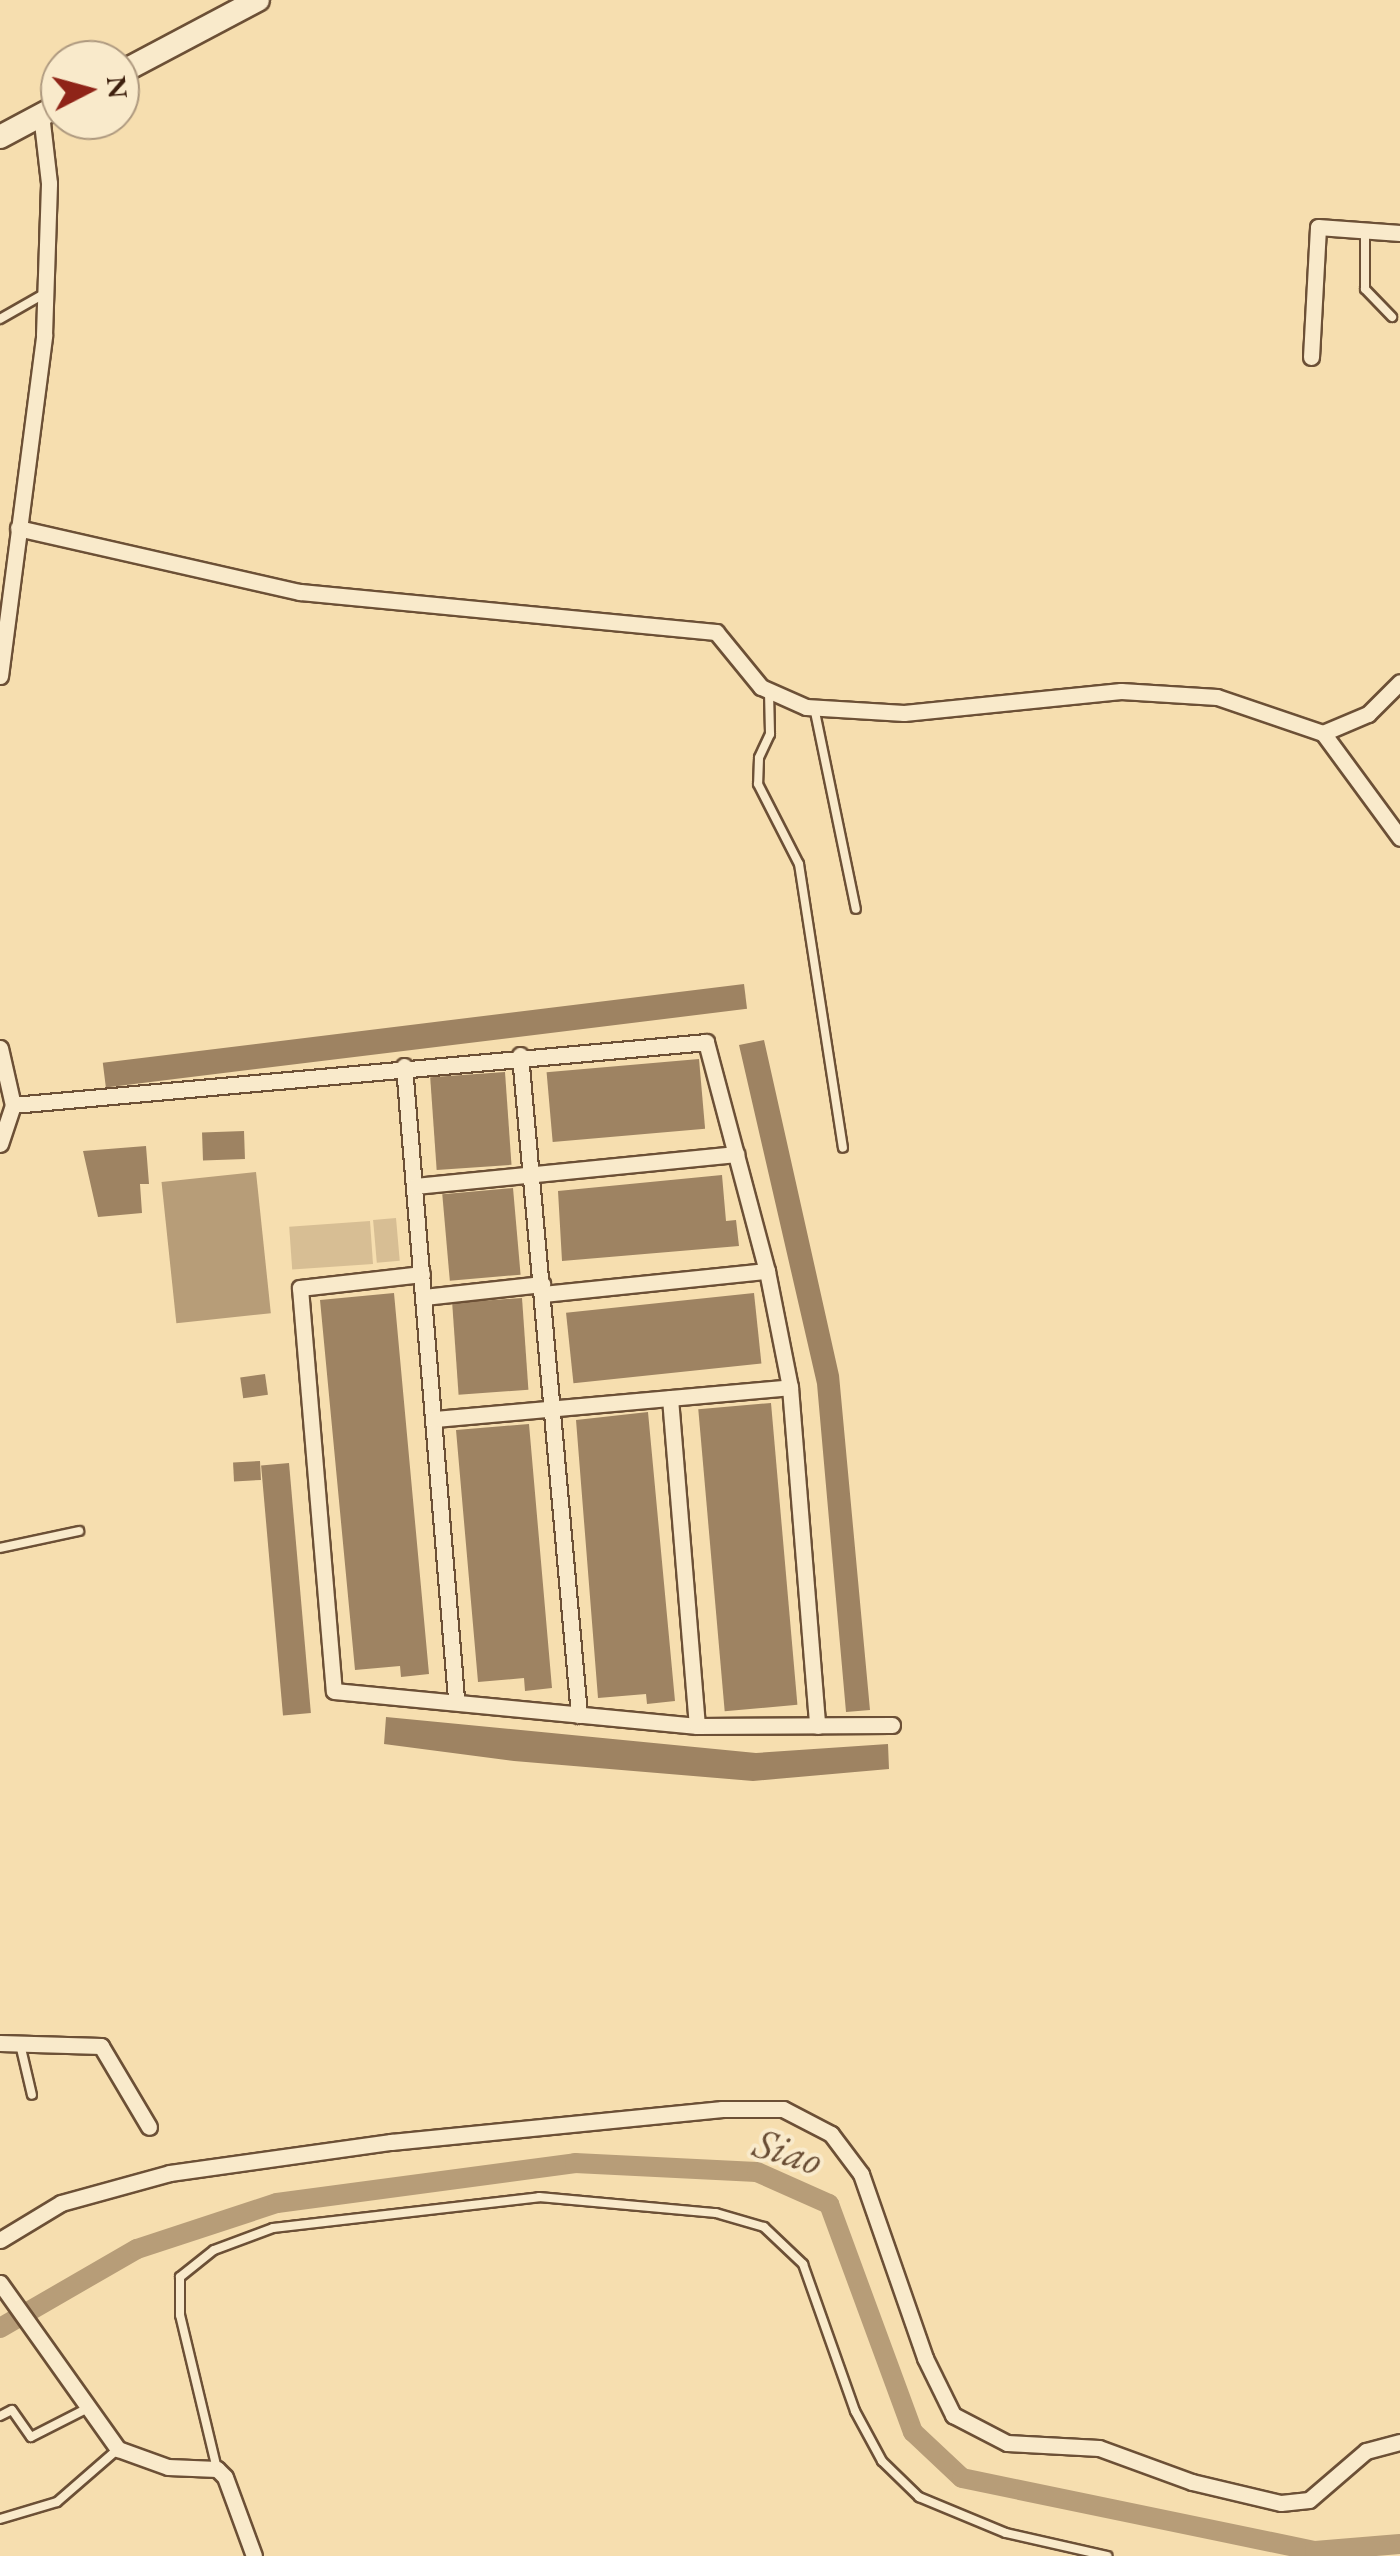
<!DOCTYPE html>
<html>
<head>
<meta charset="utf-8">
<style>
	body { margin:0 }
	#map { position:relative; width:1400px; height:2556px; overflow:hidden; background:#f6deaf; font-family:"EB Garamond",serif }
	div>[style] { position:absolute }
	.green>* { inset:0; background:#d7be94; transform-origin:0 0 }
	.water>* { inset:0; background:#b79d78; transform-origin:0 0 }
	.canal>* { height:20px; margin:-10px; padding:0 10px; transform-origin:10px; border-radius:10px; background:#b79d78 }
	.building>* { inset:0; background:#9e8362; transform-origin:0 0 }
	.roads { filter:drop-shadow(2px 0 #6c5036) drop-shadow(-2px 0 #6c5036) drop-shadow(0 2px #6c5036) drop-shadow(0 -2px #6c5036) }
	.lane>* { height:8px; margin:-4px; padding:0 4px; transform-origin:4px; border-radius:4px; background:#f9eacb }
	.street>* { height:15px; margin:-7.5px; padding:0 7.5px; transform-origin:7.5px; border-radius:7.5px; background:#f9eacb }
	.secondary>* { height:22px; margin:-11px; padding:0 11px; transform-origin:11px; border-radius:11px; background:#f9eacb }
	span { translate:-50% -50%; white-space:nowrap; text-align:center; line-height:1.15; -webkit-text-stroke:8px #f9eacb; paint-order:stroke }
	.water-label { font-size:42px; color:#684c33; font-style:italic }
	.north { position:absolute; left:40px; top:40px; width:100px; height:100px; box-sizing:border-box; background:#f9eacb; border:2px solid #ae997f; border-radius:50%; rotate:84deg; font-size:28px; font-weight:700; line-height:40px; text-align:center; color:#3e200e }
	.north::after { content:''; display:block; margin:auto; width:35px; height:45px; background:#8f2418; clip-path:polygon(50% 0,100% 100%,50% 72%,0 100%) }
</style>
</head>
<body>
<div id="map">
	<div class="green">
		<i style="left:396px;top:1218px;width:43px;height:23px;rotate:85deg"></i>
		<i style="left:370px;top:1221px;width:43px;height:81px;rotate:86deg"></i>
	</div>
	<div class="water">
		<i style="left:256px;top:1172px;width:142px;height:95px;rotate:84deg"></i>
	</div>
	<div class="canal">
		<i style="left:0;top:2328px;width:158px;rotate:-30deg"></i>
		<i style="left:137px;top:2249px;width:147px;rotate:-18.2deg"></i>
		<i style="left:277px;top:2203px;width:301px;rotate:-7.6deg"></i>
		<i style="left:575px;top:2163px;width:182px;rotate:2.8deg"></i>
		<i style="left:757px;top:2172px;width:79px;rotate:24deg"></i>
		<i style="left:829px;top:2204px;width:243px;rotate:69.8deg"></i>
		<i style="left:913px;top:2432px;width:67px;rotate:43.2deg"></i>
		<i style="left:962px;top:2478px;width:360px;rotate:11.7deg"></i>
		<i style="left:1315px;top:2551px;width:85px;rotate:-4.7deg"></i>
	</div>
	<div class="building">
		<i style="left:744px;top:984px;width:25px;height:646px;rotate:83deg"></i>
		<i style="clip-path:polygon(764px 1040px,839px 1375px,870px 1710px,846px 1712px,817px 1384px,739px 1045px)"></i>
		<i style="left:699px;top:1059px;width:70px;height:153px;rotate:85deg"></i>
		<i style="left:505px;top:1072px;width:93px;height:75px;rotate:86deg"></i>
		<i style="left:244px;top:1131px;width:28px;height:42px;rotate:88deg"></i>
		<i style="clip-path:polygon(146px 1146px,149px 1184px,140px 1184px,142px 1213px,98px 1217px,83px 1151px)"></i>
		<i style="clip-path:polygon(722px 1175px,726px 1221px,736px 1220px,739px 1246px,562px 1261px,558px 1191px)"></i>
		<i style="left:513px;top:1188px;width:87px;height:71px;rotate:85deg"></i>
		<i style="clip-path:polygon(394px 1293px,429px 1674px,401px 1677px,400px 1666px,355px 1670px,320px 1300px)"></i>
		<i style="left:754px;top:1293px;width:71px;height:189px;rotate:84deg"></i>
		<i style="left:522px;top:1298px;width:92px;height:70px;rotate:86deg"></i>
		<i style="left:265px;top:1374px;width:21px;height:25px;rotate:82deg"></i>
		<i style="left:771px;top:1403px;width:303px;height:73px;rotate:85deg"></i>
		<i style="clip-path:polygon(648px 1412px,675px 1701px,647px 1704px,646px 1694px,598px 1698px,576px 1420px)"></i>
		<i style="clip-path:polygon(529px 1424px,552px 1688px,525px 1691px,524px 1678px,478px 1682px,456px 1430px)"></i>
		<i style="left:260px;top:1461px;width:19px;height:27px;rotate:87deg"></i>
		<i style="left:289px;top:1463px;width:251px;height:28px;rotate:85deg"></i>
		<i style="clip-path:polygon(386px 1717px,756px 1753px,888px 1744px,889px 1769px,753px 1781px,514px 1761px,384px 1744px)"></i>
	</div>
	<div class="roads">
		<div class="lane">
			<i style="left:1365px;top:231px;width:58px;rotate:90deg"></i>
			<i style="left:1365px;top:289px;width:39px;rotate:46deg"></i>
			<i style="left:0;top:319px;width:51px;rotate:-29.6deg"></i>
			<i style="left:769px;top:692px;width:42px;rotate:88.6deg"></i>
			<i style="left:770px;top:734px;width:26px;rotate:115deg"></i>
			<i style="left:759px;top:758px;width:26px;rotate:92deg"></i>
			<i style="left:758px;top:784px;width:90px;rotate:62.9deg"></i>
			<i style="left:799px;top:864px;width:287px;rotate:81.2deg"></i>
			<i style="left:814px;top:707px;width:206px;rotate:78.3deg"></i>
			<i style="left:0;top:1548px;width:81px;rotate:-12.1deg"></i>
			<i style="left:20px;top:2044px;width:52px;rotate:76.8deg"></i>
			<i style="left:0;top:2416px;width:13px;rotate:-27deg"></i>
			<i style="left:12px;top:2410px;width:33px;rotate:55deg"></i>
			<i style="left:31px;top:2437px;width:62px;rotate:-27deg"></i>
			<i style="left:217px;top:2469px;width:158px;rotate:-103.5deg"></i>
			<i style="left:180px;top:2315px;width:38px;rotate:-90deg"></i>
			<i style="left:180px;top:2277px;width:43px;rotate:-38.5deg"></i>
			<i style="left:214px;top:2250px;width:63px;rotate:-20.4deg"></i>
			<i style="left:273px;top:2228px;width:268px;rotate:-6.6deg"></i>
			<i style="left:539px;top:2197px;width:178px;rotate:5.2deg"></i>
			<i style="left:716px;top:2213px;width:50px;rotate:16.3deg"></i>
			<i style="left:764px;top:2227px;width:54px;rotate:43.5deg"></i>
			<i style="left:803px;top:2264px;width:156px;rotate:70.5deg"></i>
			<i style="left:855px;top:2411px;width:57px;rotate:61.6deg"></i>
			<i style="left:882px;top:2461px;width:52px;rotate:44.2deg"></i>
			<i style="left:919px;top:2497px;width:94px;rotate:22.5deg"></i>
			<i style="left:1006px;top:2533px;width:104px;rotate:12.8deg"></i>
			<i style="left:0;top:2519px;width:59px;rotate:-16.6deg"></i>
			<i style="left:57px;top:2502px;width:81px;rotate:-41deg"></i>
		</div>
		<div class="street">
			<i style="left:1311px;top:357px;width:130px;rotate:-86.9deg"></i>
			<i style="left:1318px;top:227px;width:82px;rotate:4.2deg"></i>
			<i style="left:18px;top:528px;width:289px;rotate:12.8deg"></i>
			<i style="left:300px;top:592px;width:418px;rotate:5.5deg"></i>
			<i style="left:716px;top:632px;width:71px;rotate:50.7deg"></i>
			<i style="left:761px;top:687px;width:49px;rotate:24deg"></i>
			<i style="left:806px;top:707px;width:98px;rotate:3.5deg"></i>
			<i style="left:904px;top:713px;width:218px;rotate:-5.8deg"></i>
			<i style="left:1121px;top:691px;width:96px;rotate:3.6deg"></i>
			<i style="left:1217px;top:697px;width:112px;rotate:18.8deg"></i>
			<i style="left:1323px;top:733px;width:130px;rotate:53.7deg"></i>
			<i style="left:0;top:676px;width:344px;rotate:-82.6deg"></i>
			<i style="left:44px;top:335px;width:152px;rotate:-88.1deg"></i>
			<i style="left:49px;top:183px;width:69px;rotate:-96.6deg"></i>
			<i style="left:1323px;top:733px;width:49px;rotate:-22.9deg"></i>
			<i style="left:1368px;top:714px;width:45px;rotate:-45deg"></i>
			<i style="left:0;top:1048px;width:58px;rotate:77.2deg"></i>
			<i style="left:13px;top:1105px;width:41px;rotate:108.4deg"></i>
			<i style="left:520px;top:1055px;width:663px;rotate:84.89deg"></i>
			<i style="left:404px;top:1066px;width:635px;rotate:85.3deg"></i>
			<i style="left:13px;top:1105px;width:696px;rotate:-5.19deg"></i>
			<i style="left:706px;top:1042px;width:237px;rotate:75.1deg"></i>
			<i style="left:767px;top:1271px;width:118px;rotate:78.8deg"></i>
			<i style="left:790px;top:1387px;width:340px;rotate:85.4deg"></i>
			<i style="left:415px;top:1186px;width:323px;rotate:-5.7deg"></i>
			<i style="left:422px;top:1274px;width:123px;rotate:173.5deg"></i>
			<i style="left:300px;top:1288px;width:404px;rotate:85.2deg"></i>
			<i style="left:334px;top:1691px;width:365px;rotate:5.5deg"></i>
			<i style="left:697px;top:1726px;width:195px;rotate:-0.3deg"></i>
			<i style="left:543px;top:1294px;width:225px;rotate:-5.9deg"></i>
			<i style="left:424px;top:1297px;width:119px;rotate:-6.3deg"></i>
			<i style="left:670px;top:1398px;width:329px;rotate:85.3deg"></i>
			<i style="left:434px;top:1419px;width:357px;rotate:-5.1deg"></i>
			<i style="left:0;top:2043px;width:101px;rotate:1.7deg"></i>
			<i style="left:101px;top:2046px;width:94px;rotate:59.3deg"></i>
			<i style="left:0;top:2240px;width:71px;rotate:-31.2deg"></i>
			<i style="left:61px;top:2203px;width:113px;rotate:-15.4deg"></i>
			<i style="left:170px;top:2173px;width:223px;rotate:-8deg"></i>
			<i style="left:391px;top:2142px;width:333px;rotate:-5.7deg"></i>
			<i style="left:722px;top:2109px;width:61px"></i>
			<i style="left:783px;top:2109px;width:54px;rotate:27.5deg"></i>
			<i style="left:831px;top:2134px;width:50px;rotate:53.1deg"></i>
			<i style="left:861px;top:2174px;width:195px;rotate:70.8deg"></i>
			<i style="left:925px;top:2358px;width:64px;rotate:63.8deg"></i>
			<i style="left:953px;top:2415px;width:61px;rotate:27.4deg"></i>
			<i style="left:1007px;top:2443px;width:92px;rotate:3.1deg"></i>
			<i style="left:1099px;top:2448px;width:99px;rotate:20.1deg"></i>
			<i style="left:1192px;top:2482px;width:91px;rotate:13.3deg"></i>
			<i style="left:1281px;top:2503px;width:28px;rotate:-6deg"></i>
			<i style="left:1309px;top:2500px;width:75px;rotate:-40.7deg"></i>
			<i style="left:1366px;top:2451px;width:35px;rotate:-15deg"></i>
			<i style="left:0;top:2283px;width:204px;rotate:54.6deg"></i>
			<i style="left:118px;top:2449px;width:53px;rotate:19.8deg"></i>
			<i style="left:168px;top:2467px;width:49px;rotate:2.3deg"></i>
			<i style="left:217px;top:2469px;width:11px;rotate:45deg"></i>
			<i style="left:225px;top:2477px;width:84px;rotate:69.8deg"></i>
		</div>
		<div class="secondary">
			<i style="left:120px;top:73px;width:156px;rotate:-27.9deg"></i>
			<i style="left:0;top:137px;width:68px;rotate:-28.1deg"></i>
		</div>
	</div>
	<div class="water-label">
		<span style="left:788px;top:2152px;rotate:18deg">Siao</span>
	</div>
	<div class="north">N</div>
</div>
</body>
</html>
